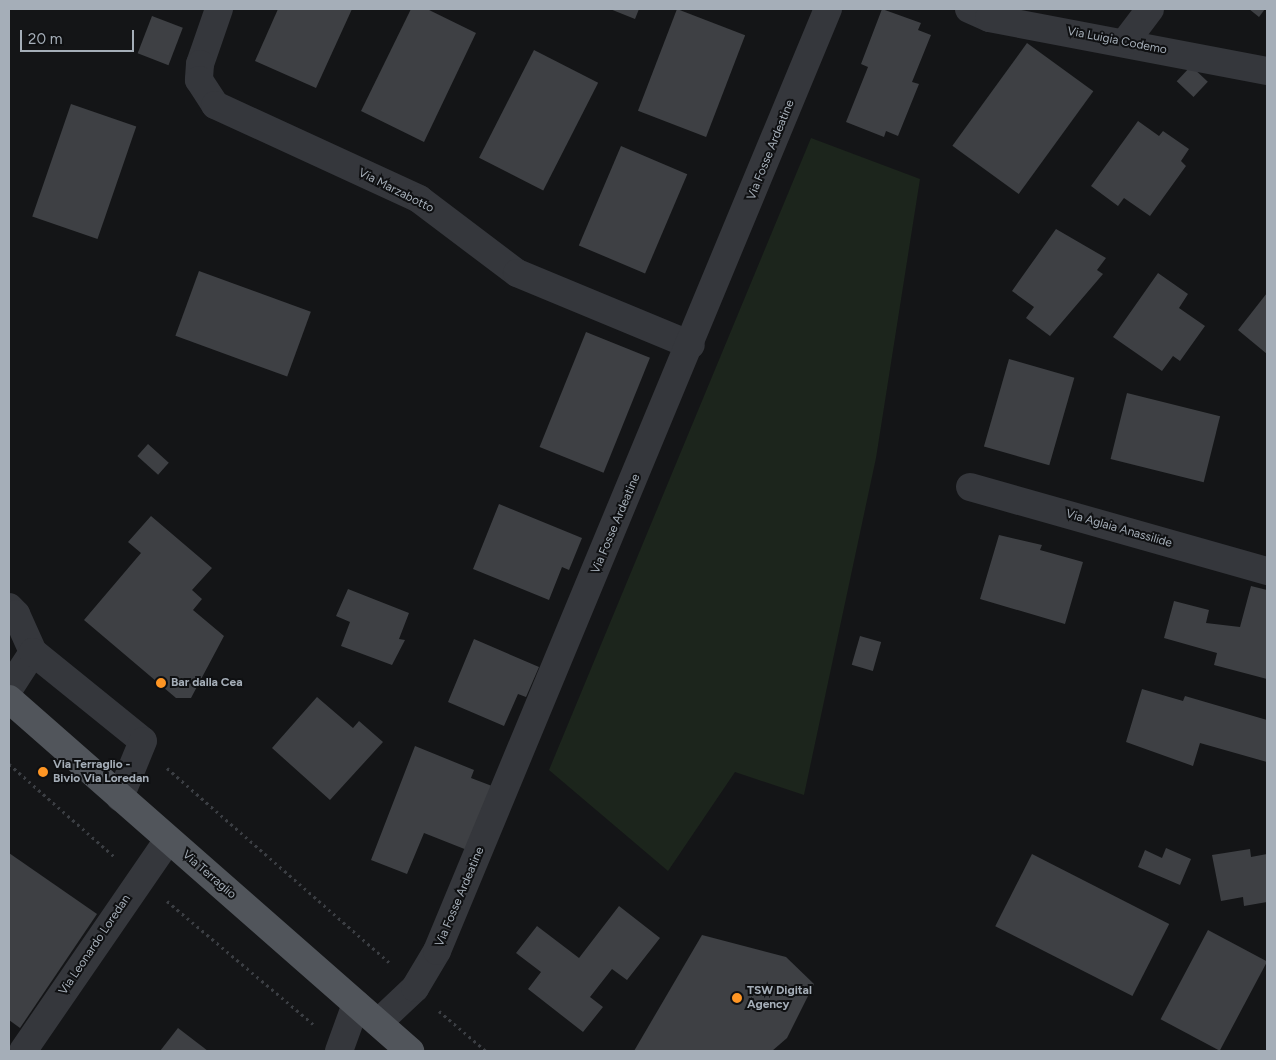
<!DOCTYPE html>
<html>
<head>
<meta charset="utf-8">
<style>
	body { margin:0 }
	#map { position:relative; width:1276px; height:1060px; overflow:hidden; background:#141517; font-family:Figtree,sans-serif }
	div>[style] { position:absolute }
	.green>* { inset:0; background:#1c251c }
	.building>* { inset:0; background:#3e4044; transform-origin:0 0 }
	.path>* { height:3px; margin-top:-1.5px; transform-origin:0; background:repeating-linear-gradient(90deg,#3b3e43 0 2.5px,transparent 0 6.5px) }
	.minor>* { height:28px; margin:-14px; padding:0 14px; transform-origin:14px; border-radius:14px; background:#35373c }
	.major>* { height:28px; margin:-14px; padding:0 14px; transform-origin:14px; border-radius:14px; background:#51555b }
	.dots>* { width:14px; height:14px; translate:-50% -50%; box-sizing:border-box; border:2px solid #0f1012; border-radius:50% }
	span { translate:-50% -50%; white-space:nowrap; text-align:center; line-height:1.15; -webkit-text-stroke:4px #0f1012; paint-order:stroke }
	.street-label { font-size:12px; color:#a5aeb8 }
	.poi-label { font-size:12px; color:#a5aeb8; font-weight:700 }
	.left { translate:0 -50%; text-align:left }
	.frame { position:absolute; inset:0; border:10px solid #a5aeb8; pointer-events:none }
	.scale { position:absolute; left:20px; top:30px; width:114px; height:22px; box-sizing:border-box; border:2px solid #a5aeb8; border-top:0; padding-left:6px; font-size:15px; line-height:18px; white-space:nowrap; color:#a5aeb8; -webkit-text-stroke:4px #0f1012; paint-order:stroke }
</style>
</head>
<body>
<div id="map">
	<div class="green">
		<i style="clip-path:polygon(811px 138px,920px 179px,876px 458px,804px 795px,735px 772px,668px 871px,549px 770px)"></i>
	</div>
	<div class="building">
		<i style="clip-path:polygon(278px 9px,352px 9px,316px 88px,255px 61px)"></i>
		<i style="clip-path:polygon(411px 9px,427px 9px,476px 33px,424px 142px,361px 111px)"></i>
		<i style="clip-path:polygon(610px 9px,639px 9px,635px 19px)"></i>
		<i style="left:677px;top:9px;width:73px;height:109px;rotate:21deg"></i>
		<i style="clip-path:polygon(882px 9px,921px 23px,918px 30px,931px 35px,912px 82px,919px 84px,898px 136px,886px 131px,884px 137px,846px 122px,868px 67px,861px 64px)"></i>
		<i style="clip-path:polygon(1249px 9px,1265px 9px,1259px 17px)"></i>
		<i style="left:152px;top:16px;width:33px;height:40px;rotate:21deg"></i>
		<i style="left:1027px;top:43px;width:82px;height:127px;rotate:36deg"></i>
		<i style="left:534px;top:50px;width:72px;height:121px;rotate:27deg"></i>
		<i style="left:1191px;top:66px;width:23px;height:21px;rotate:43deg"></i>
		<i style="left:71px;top:104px;width:69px;height:119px;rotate:19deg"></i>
		<i style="clip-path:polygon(1138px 121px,1159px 136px,1163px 131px,1189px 149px,1181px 161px,1186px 166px,1150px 216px,1124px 198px,1118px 206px,1091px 186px)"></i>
		<i style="left:621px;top:146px;width:72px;height:108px;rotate:23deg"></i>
		<i style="clip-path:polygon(1056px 229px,1106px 258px,1097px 270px,1103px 274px,1050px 336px,1026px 318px,1034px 307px,1012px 291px)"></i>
		<i style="left:199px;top:271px;width:119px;height:69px;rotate:20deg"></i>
		<i style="clip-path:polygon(1158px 273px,1188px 294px,1179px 308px,1205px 326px,1180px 361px,1173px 356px,1162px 371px,1113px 337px)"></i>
		<i style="clip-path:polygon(1267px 293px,1267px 354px,1238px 330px)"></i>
		<i style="left:586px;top:332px;width:69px;height:124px;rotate:22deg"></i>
		<i style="left:1009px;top:359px;width:68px;height:91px;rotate:16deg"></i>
		<i style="left:1127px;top:393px;width:96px;height:68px;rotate:14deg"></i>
		<i style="left:148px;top:444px;width:28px;height:16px;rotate:42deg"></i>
		<i style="clip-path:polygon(499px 504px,582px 538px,569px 570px,562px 567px,549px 600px,473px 569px)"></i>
		<i style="clip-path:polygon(151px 516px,212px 568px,192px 590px,202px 599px,193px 610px,224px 636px,191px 698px,176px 698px,84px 620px,141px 553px,128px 542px)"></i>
		<i style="clip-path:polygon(999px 535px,1042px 545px,1040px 550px,1083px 562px,1065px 624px,980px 599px)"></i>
		<i style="clip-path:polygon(1251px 586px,1267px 590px,1267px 679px,1214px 665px,1217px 653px,1164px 638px,1174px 601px,1209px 610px,1206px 623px,1240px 627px)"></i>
		<i style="clip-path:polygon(348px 589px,409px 613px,399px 639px,405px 640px,392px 665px,341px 646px,350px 622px,336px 616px)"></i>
		<i style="left:860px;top:636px;width:22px;height:30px;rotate:16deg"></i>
		<i style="clip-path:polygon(474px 639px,539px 667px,526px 697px,518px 694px,504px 726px,448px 702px)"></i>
		<i style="clip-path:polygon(1142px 689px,1183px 701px,1185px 696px,1267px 720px,1267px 762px,1200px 743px,1193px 766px,1126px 742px)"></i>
		<i style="clip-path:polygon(317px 697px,353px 728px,359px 721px,383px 742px,330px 800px,272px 748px)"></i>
		<i style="clip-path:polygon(415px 746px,474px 770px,471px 778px,492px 786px,467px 850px,424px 833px,407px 874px,371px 860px)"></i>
		<i style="clip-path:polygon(1166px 848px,1191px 859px,1180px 885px,1138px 867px,1145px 850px,1162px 858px)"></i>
		<i style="clip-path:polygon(1250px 849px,1251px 857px,1267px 854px,1267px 902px,1244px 906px,1243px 897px,1221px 901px,1212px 855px)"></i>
		<i style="clip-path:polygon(9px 853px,97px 914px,20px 1028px,9px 1020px)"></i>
		<i style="left:1032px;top:854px;width:154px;height:81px;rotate:27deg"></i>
		<i style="clip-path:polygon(619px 906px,660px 938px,627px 980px,612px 969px,590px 997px,603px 1007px,583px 1032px,528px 989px,541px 972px,516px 953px,537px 926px,579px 958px)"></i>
		<i style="left:1208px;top:930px;width:67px;height:101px;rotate:28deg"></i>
		<i style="clip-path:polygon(702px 935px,786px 957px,814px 984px,787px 1038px,772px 1051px,634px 1051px)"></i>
		<i style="clip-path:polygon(178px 1028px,208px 1051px,160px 1051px)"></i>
	</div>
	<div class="path">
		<i style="left:9px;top:764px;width:141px;rotate:41.3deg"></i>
		<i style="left:167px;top:768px;width:296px;rotate:41.2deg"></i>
		<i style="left:167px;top:901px;width:191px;rotate:40.1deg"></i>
		<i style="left:439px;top:1011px;width:62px;rotate:40.4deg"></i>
	</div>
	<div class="minor">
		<i style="left:219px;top:9px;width:58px;rotate:109.1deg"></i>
		<i style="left:200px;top:64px;width:16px;rotate:94deg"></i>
		<i style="left:199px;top:80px;width:30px;rotate:57deg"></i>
		<i style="left:215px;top:105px;width:225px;rotate:24.7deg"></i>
		<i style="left:419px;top:199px;width:123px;rotate:37.1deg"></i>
		<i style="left:517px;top:273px;width:188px;rotate:22.5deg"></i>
		<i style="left:969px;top:9px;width:22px;rotate:24deg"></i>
		<i style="left:989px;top:18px;width:283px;rotate:10.8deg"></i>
		<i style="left:1126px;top:41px;width:40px;rotate:-53deg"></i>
		<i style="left:970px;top:487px;width:309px;rotate:15.8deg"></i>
		<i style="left:9px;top:607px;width:10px;rotate:45deg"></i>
		<i style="left:16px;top:614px;width:42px;rotate:65.9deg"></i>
		<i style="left:33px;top:652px;width:44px;rotate:123deg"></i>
		<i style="left:33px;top:652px;width:141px;rotate:39deg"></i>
		<i style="left:143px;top:741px;width:61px;rotate:112.3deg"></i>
		<i style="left:378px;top:1023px;width:51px;rotate:-43.4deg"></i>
		<i style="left:415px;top:988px;width:43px;rotate:-59.3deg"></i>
		<i style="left:437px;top:951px;width:1020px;rotate:-67.46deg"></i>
		<i style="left:23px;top:1051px;width:256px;rotate:-55.5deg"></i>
		<i style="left:339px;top:1051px;width:50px;rotate:-70.1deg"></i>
	</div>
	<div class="major">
		<i style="left:9px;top:699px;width:534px;rotate:41.28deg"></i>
	</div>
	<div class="dots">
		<i style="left:161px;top:683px;background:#ff9624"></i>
		<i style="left:43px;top:772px;background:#ff9624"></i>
		<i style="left:737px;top:998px;background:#ff9624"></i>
	</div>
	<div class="street-label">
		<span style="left:1117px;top:41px;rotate:11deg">Via Luigia Codemo</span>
		<span style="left:771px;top:150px;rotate:-68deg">Via Fosse Ardeatine</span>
		<span style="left:396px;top:191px;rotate:27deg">Via Marzabotto</span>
		<span style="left:616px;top:524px;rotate:-67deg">Via Fosse Ardeatine</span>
		<span style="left:1119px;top:529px;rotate:16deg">Via Aglaia Anassilide</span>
		<span style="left:209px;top:875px;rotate:41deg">Via Terraglio</span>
		<span style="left:460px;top:897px;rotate:-67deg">Via Fosse Ardeatine</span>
		<span style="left:95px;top:945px;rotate:-56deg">Via Leonardo Loredan</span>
	</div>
	<div class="poi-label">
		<span class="left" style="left:171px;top:683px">Bar dalla Cea</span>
		<span class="left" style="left:53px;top:772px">Via Terraglio -<br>Bivio Via Loredan</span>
		<span class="left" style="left:747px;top:998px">TSW Digital<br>Agency</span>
	</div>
	<div class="frame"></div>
	<div class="scale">20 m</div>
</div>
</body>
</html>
